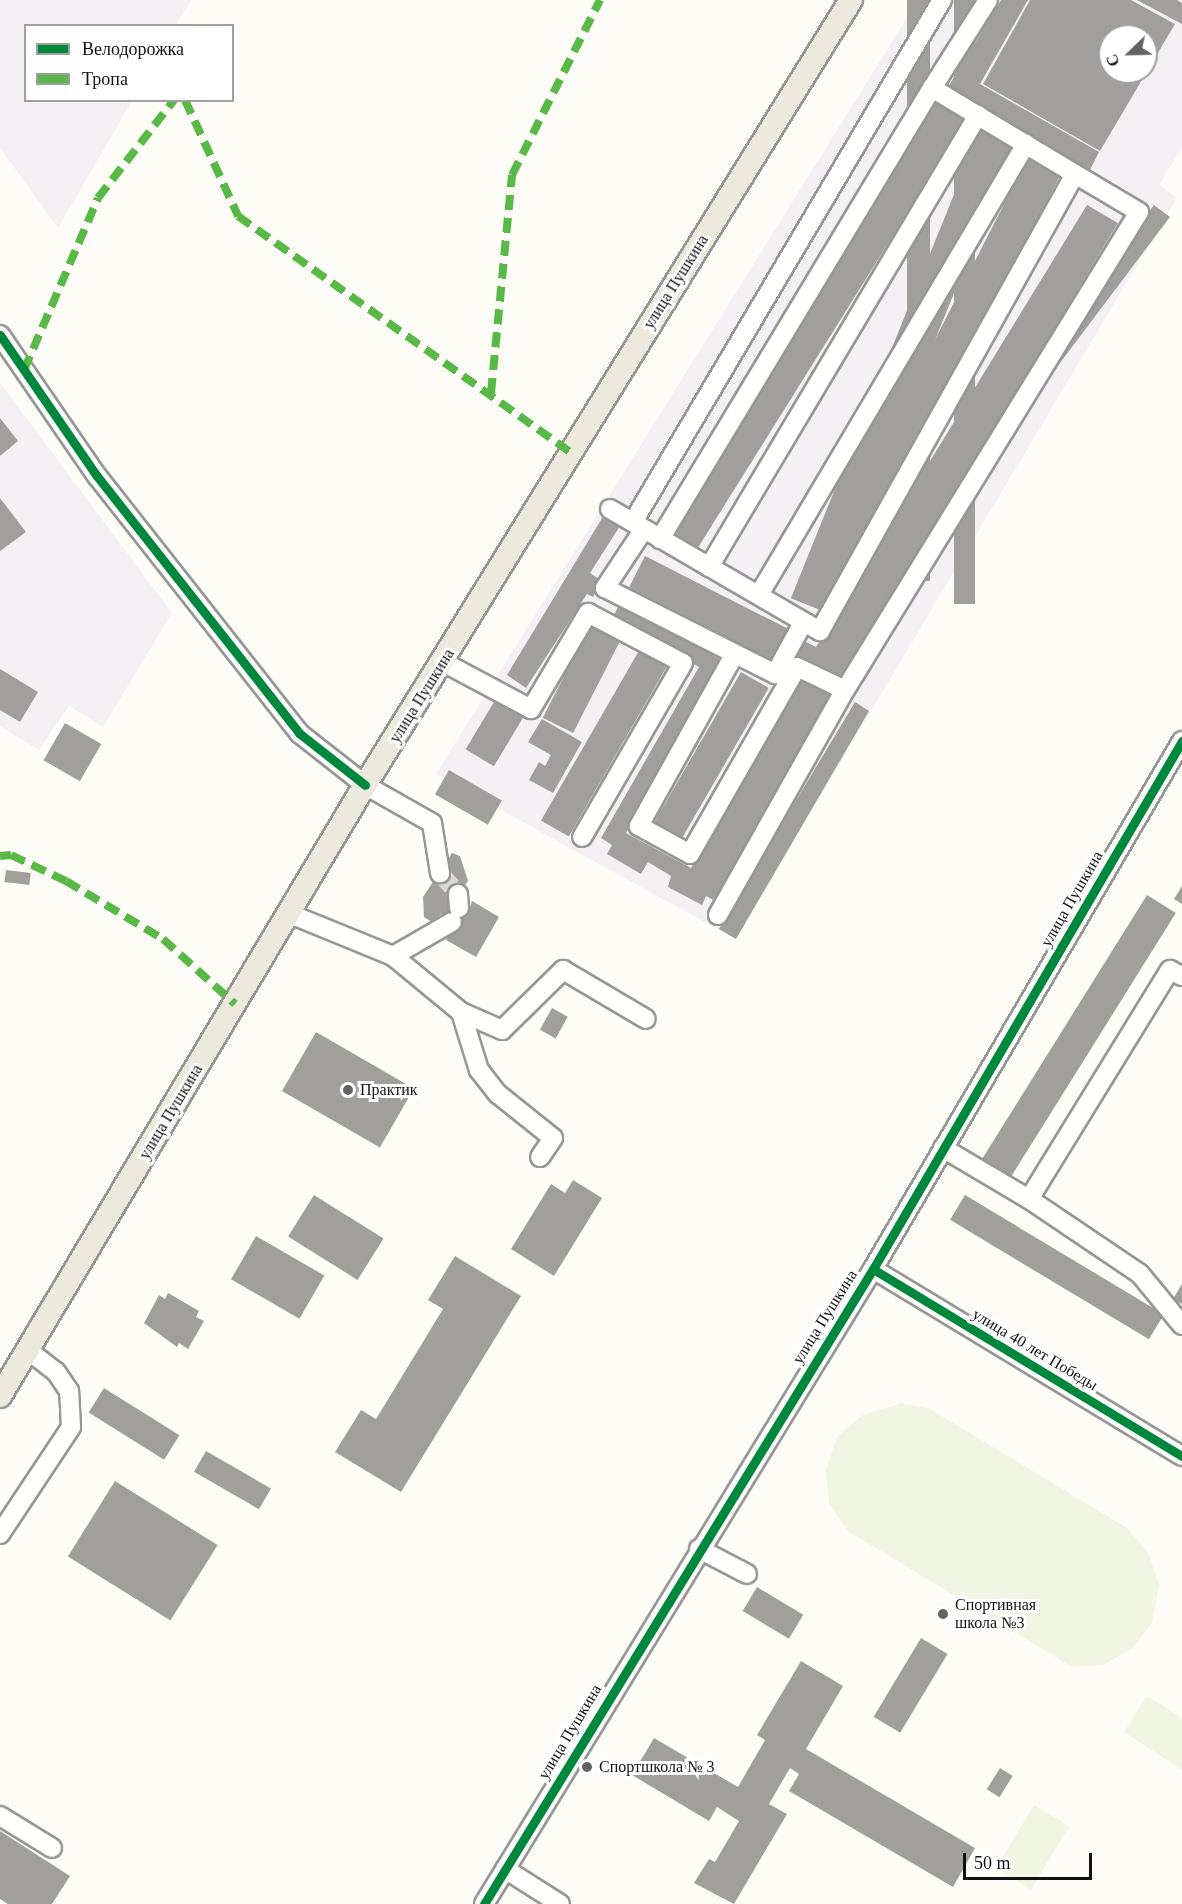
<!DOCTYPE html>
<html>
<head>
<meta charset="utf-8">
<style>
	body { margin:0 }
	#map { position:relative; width:1182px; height:1904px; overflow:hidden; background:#fdfcf7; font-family:"Times New Roman",serif }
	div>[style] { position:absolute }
	.industrial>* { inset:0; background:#f5f0f3 }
	.pitch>* { inset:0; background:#f0f6e1; transform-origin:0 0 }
	.building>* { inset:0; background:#a19f9c; transform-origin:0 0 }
	.minor-tunnel>* { height:18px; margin-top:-9px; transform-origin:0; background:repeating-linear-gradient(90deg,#dad9d4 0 18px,transparent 0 27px) }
	.roads { filter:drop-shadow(2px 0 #979795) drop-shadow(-2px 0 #979795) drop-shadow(0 2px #979795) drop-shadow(0 -2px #979795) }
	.minor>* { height:18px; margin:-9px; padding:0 9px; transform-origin:9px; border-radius:9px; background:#fffffe }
	.major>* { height:22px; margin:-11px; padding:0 11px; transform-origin:11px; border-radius:11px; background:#ede9dc }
	.quiet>* { height:8px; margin-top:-4px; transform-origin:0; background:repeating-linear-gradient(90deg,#58b947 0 15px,transparent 0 23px) }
	.cycleway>* { height:9px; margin:-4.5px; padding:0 4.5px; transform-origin:4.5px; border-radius:4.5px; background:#00873e }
	.dots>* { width:16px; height:16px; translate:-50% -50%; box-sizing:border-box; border:3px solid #fff; border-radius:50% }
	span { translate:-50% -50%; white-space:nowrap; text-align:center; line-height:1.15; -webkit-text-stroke:6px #fff; paint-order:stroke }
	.street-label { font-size:16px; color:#111 }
	.poi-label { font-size:16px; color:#111 }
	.left { translate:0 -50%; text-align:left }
	.legend { position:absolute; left:24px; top:24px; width:210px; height:78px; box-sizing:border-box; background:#fff; border:2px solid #a0a0a0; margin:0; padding:8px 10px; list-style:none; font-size:18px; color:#111 }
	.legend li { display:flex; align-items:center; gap:12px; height:30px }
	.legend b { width:30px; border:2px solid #a0a0a0 }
	.north { position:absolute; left:1098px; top:24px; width:60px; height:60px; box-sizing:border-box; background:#fff; border:2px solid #a0a0a0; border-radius:50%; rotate:247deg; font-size:16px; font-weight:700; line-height:24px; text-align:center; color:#111 }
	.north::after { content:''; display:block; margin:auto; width:21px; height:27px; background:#646362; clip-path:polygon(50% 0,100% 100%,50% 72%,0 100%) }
	.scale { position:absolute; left:963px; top:1853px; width:129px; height:27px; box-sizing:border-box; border:3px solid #111; border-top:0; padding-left:8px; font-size:18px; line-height:21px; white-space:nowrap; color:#111; -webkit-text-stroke:4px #fff; paint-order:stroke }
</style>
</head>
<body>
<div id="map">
	<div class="industrial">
		<i style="clip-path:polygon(0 0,191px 0,176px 25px,26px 26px,26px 100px,132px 101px,58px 228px,0 148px)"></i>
		<i style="clip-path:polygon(evenodd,918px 0,1182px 0,1182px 147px,1159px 185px,1177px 198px,735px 939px,436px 774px,918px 0,1110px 36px,1146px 36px,1146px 72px,1110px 72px,1110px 36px)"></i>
		<i style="clip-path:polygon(0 383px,172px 613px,103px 727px,69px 706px,39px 750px,0 726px)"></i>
	</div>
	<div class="pitch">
		<i style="clip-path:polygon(901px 1403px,930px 1409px,1127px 1528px,1148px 1552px,1159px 1585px,1152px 1622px,1133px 1648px,1103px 1665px,1072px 1667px,848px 1531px,829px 1503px,826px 1470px,837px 1437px,863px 1415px)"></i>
		<i style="clip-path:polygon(1147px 1696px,1182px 1718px,1182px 1770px,1124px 1732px)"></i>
		<i style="left:1034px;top:1805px;width:41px;height:74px;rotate:31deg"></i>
	</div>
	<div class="building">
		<i style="left:907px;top:0;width:23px;height:581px"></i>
		<i style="left:954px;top:0;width:21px;height:604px"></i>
		<i style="clip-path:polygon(1001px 0,1028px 0,980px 84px,1099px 152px,1090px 170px,948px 87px)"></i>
		<i style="clip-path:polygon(evenodd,1030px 0,1131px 0,1175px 24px,1100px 151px,983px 84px,1030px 0,1110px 36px,1146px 36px,1146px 72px,1110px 72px,1110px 36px)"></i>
		<i style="clip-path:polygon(1137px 0,1177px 0,1182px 3px,1182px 24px)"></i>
		<i style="left:937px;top:101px;width:34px;height:508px;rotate:32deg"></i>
		<i style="left:980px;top:130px;width:37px;height:505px;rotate:22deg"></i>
		<i style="left:1028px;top:157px;width:37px;height:495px;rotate:27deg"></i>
		<i style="clip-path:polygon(1087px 205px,1118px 223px,841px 683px,795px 657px,804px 641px,816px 647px)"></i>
		<i style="left:1154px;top:205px;width:20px;height:566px;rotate:37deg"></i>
		<i style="clip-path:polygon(0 418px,18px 441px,0 456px)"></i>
		<i style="clip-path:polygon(0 498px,26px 532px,0 551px)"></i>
		<i style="clip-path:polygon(604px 515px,620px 526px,590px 573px,602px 581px,593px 597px,587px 594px,526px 688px,507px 675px)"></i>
		<i style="left:645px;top:556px;width:166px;height:35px;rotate:27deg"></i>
		<i style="clip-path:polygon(620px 603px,721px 660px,626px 833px,691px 868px,802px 676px,838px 693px,713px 900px,706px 896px,702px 905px,668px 887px,671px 876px,648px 862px,641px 874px,607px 854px,612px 845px,601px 838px,699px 667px,612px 619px)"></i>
		<i style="left:590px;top:625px;width:34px;height:104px;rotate:27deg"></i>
		<i style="left:640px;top:649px;width:32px;height:198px;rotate:30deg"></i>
		<i style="clip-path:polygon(0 669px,38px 692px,20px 722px,0 710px)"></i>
		<i style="left:741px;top:672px;width:32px;height:174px;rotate:30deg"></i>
		<i style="left:497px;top:697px;width:33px;height:61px;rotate:31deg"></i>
		<i style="clip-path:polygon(855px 702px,869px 711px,736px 939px,719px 929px)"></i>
		<i style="clip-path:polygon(542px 719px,582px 742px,553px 793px,529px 780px,539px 762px,545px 766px,551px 755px,528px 742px)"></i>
		<i style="left:65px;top:723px;width:42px;height:43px;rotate:30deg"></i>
		<i style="left:449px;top:770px;width:61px;height:28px;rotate:30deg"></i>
		<i style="clip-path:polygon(452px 853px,460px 856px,468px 881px,458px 894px,459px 908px,467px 916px,472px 901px,499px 917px,476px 957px,446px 940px,453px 928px,452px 922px,441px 914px,432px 922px,424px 917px,423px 897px)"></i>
		<i style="left:6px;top:870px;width:25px;height:12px;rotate:7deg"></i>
		<i style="clip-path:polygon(1182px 886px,1182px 904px,1174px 899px)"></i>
		<i style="left:1147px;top:895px;width:34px;height:311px;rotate:32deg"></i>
		<i style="left:552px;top:1008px;width:18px;height:25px;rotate:29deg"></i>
		<i style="left:316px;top:1032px;width:113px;height:68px;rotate:30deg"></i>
		<i style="clip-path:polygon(573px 1180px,602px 1198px,554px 1276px,511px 1249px,551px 1184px,565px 1193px)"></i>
		<i style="left:314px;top:1195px;width:82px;height:49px;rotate:32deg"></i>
		<i style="left:965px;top:1195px;width:232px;height:29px;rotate:31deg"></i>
		<i style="left:256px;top:1236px;width:79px;height:50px;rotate:30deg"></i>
		<i style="clip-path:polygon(455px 1256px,521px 1296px,401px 1492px,335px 1452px,361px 1410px,376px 1419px,443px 1309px,428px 1300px)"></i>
		<i style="clip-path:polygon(1182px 1284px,1182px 1304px,1173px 1299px)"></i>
		<i style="clip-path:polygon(168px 1293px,199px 1311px,196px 1317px,204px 1321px,188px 1349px,179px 1343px,177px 1347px,144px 1323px,159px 1295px,165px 1299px)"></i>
		<i style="left:104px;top:1388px;width:89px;height:29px;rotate:32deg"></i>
		<i style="left:206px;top:1451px;width:75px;height:24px;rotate:30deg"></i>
		<i style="left:115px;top:1481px;width:121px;height:89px;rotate:32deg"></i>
		<i style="left:757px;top:1587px;width:54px;height:28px;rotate:31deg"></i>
		<i style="left:921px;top:1638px;width:31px;height:92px;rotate:31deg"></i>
		<i style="clip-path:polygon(801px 1661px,843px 1686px,806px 1749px,975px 1848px,953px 1887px,789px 1791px,799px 1774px,790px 1768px,769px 1804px,787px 1814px,734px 1904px,694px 1883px,709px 1859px,715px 1862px,739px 1821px,717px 1807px,709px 1821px,632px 1775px,654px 1738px,738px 1787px,765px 1740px,757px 1735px)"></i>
		<i style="left:1000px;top:1768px;width:15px;height:25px;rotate:32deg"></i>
		<i style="clip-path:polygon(0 1831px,70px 1876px,52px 1904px,8px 1904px,0 1899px)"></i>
	</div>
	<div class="minor-tunnel">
		<i style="left:440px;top:873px;width:28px;rotate:49deg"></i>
	</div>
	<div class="roads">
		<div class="minor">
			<i style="left:0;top:335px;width:171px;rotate:55.5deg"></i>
			<i style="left:97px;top:476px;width:327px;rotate:51.8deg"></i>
			<i style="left:299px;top:733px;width:84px;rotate:38.2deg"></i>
			<i style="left:365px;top:785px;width:77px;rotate:29.6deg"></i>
			<i style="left:432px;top:823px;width:51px;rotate:80.9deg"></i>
			<i style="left:610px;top:509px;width:243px;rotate:30.2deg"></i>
			<i style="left:820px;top:631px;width:523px;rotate:-60.84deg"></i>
			<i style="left:1075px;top:174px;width:167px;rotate:-149deg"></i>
			<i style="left:932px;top:88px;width:104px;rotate:-57.5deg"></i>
			<i style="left:633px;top:522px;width:607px;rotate:-59.38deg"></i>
			<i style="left:644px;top:529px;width:71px;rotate:123.5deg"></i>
			<i style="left:605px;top:588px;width:191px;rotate:26.8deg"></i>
			<i style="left:775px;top:674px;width:58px;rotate:-61.2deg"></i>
			<i style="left:660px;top:539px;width:527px;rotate:-58.91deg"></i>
			<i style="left:709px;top:567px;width:526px;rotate:-59.24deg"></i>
			<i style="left:760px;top:593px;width:522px;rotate:-59.36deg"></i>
			<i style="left:734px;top:655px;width:196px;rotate:119.1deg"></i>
			<i style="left:639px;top:826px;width:58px;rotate:28.8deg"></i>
			<i style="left:690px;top:854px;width:215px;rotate:-60.2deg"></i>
			<i style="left:797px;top:667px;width:53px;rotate:25.6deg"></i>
			<i style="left:443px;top:662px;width:100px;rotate:28.1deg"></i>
			<i style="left:531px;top:709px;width:112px;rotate:-59.3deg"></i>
			<i style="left:588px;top:613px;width:107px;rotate:27.8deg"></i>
			<i style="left:683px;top:663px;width:201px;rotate:120.1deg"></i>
			<i style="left:458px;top:894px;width:14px;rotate:86deg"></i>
			<i style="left:290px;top:914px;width:111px;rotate:22.2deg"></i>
			<i style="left:393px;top:956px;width:88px;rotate:39.5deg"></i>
			<i style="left:461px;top:1012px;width:45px;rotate:23.7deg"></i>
			<i style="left:502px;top:1030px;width:86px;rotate:-44.5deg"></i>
			<i style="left:563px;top:970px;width:96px;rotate:30.6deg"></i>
			<i style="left:718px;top:915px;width:258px;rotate:-60.6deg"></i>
			<i style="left:845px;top:690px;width:561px;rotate:-58.41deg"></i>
			<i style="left:1139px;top:212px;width:74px;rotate:-149.3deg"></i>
			<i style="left:393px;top:956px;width:68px;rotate:-30deg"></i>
			<i style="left:461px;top:1012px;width:61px;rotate:72.8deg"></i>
			<i style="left:479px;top:1070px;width:31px;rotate:52deg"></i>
			<i style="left:498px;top:1094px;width:70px;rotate:38.7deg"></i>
			<i style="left:553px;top:1138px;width:23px;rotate:124deg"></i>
			<i style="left:943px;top:1148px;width:100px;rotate:30.7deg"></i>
			<i style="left:1029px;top:1199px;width:134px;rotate:34deg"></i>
			<i style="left:1140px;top:1274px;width:66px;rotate:50.5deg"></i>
			<i style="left:1029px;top:1199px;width:269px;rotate:-58.4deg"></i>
			<i style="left:1170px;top:970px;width:13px;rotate:27deg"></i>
			<i style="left:873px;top:1269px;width:361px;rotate:31.2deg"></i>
			<i style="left:0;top:1534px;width:128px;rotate:-56.4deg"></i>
			<i style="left:71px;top:1427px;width:36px;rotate:-93deg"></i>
			<i style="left:69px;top:1391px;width:23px;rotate:-124deg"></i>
			<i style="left:56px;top:1372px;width:36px;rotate:-142deg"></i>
			<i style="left:699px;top:1549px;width:54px;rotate:27.5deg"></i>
			<i style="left:0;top:1816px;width:61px;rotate:31.6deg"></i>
			<i style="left:505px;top:1869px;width:65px;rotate:32.5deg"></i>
			<i style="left:484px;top:1904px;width:745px;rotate:-58.51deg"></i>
			<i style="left:873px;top:1269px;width:612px;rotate:-59.66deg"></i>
		</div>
		<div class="major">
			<i style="left:0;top:1396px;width:712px;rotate:-59.15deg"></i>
			<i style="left:365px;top:785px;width:923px;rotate:-58.24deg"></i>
		</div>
	</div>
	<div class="quiet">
		<i style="left:185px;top:100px;width:128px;rotate:65.4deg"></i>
		<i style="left:238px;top:216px;width:407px;rotate:35.4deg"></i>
		<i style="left:24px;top:370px;width:187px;rotate:-66.7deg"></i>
		<i style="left:98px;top:198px;width:124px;rotate:-52.2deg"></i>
		<i style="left:491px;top:393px;width:219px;rotate:-84.5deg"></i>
		<i style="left:512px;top:175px;width:196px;rotate:-63.3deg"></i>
		<i style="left:0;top:856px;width:11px;rotate:-5deg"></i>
		<i style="left:11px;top:855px;width:61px;rotate:25.3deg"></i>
		<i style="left:66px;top:881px;width:113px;rotate:30.9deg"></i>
		<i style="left:163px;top:939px;width:97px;rotate:42.1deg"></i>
	</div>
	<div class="cycleway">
		<i style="left:0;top:335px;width:171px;rotate:55.5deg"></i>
		<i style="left:97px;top:476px;width:327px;rotate:51.8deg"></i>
		<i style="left:299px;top:733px;width:84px;rotate:38.2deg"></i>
		<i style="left:873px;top:1269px;width:361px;rotate:31.2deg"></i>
		<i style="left:484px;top:1904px;width:745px;rotate:-58.51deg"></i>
		<i style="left:873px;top:1269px;width:612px;rotate:-59.66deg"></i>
	</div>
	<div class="dots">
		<i style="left:348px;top:1090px;background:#646362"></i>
		<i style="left:943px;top:1614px;background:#646362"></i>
		<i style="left:587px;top:1767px;background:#646362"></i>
	</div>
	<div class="street-label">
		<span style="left:676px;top:282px;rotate:-58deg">улица Пушкина</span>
		<span style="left:422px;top:696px;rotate:-58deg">улица Пушкина</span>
		<span style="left:1072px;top:899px;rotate:-60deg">улица Пушкина</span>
		<span style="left:171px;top:1112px;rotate:-59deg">улица Пушкина</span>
		<span style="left:825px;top:1317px;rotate:-58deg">улица Пушкина</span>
		<span style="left:1035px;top:1350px;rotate:31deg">улица 40 лет Победы</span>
		<span style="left:570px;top:1732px;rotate:-59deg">улица Пушкина</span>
	</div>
	<div class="poi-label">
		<span class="left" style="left:360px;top:1090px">Практик</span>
		<span class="left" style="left:955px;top:1614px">Спортивная<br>школа №3</span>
		<span class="left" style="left:599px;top:1767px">Спортшкола № 3</span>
	</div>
	<ul class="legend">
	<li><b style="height:8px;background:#00873e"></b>Велодорожка</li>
	<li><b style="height:8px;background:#58b947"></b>Тропа</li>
	</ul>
	<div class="north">С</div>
	<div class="scale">50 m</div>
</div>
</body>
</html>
